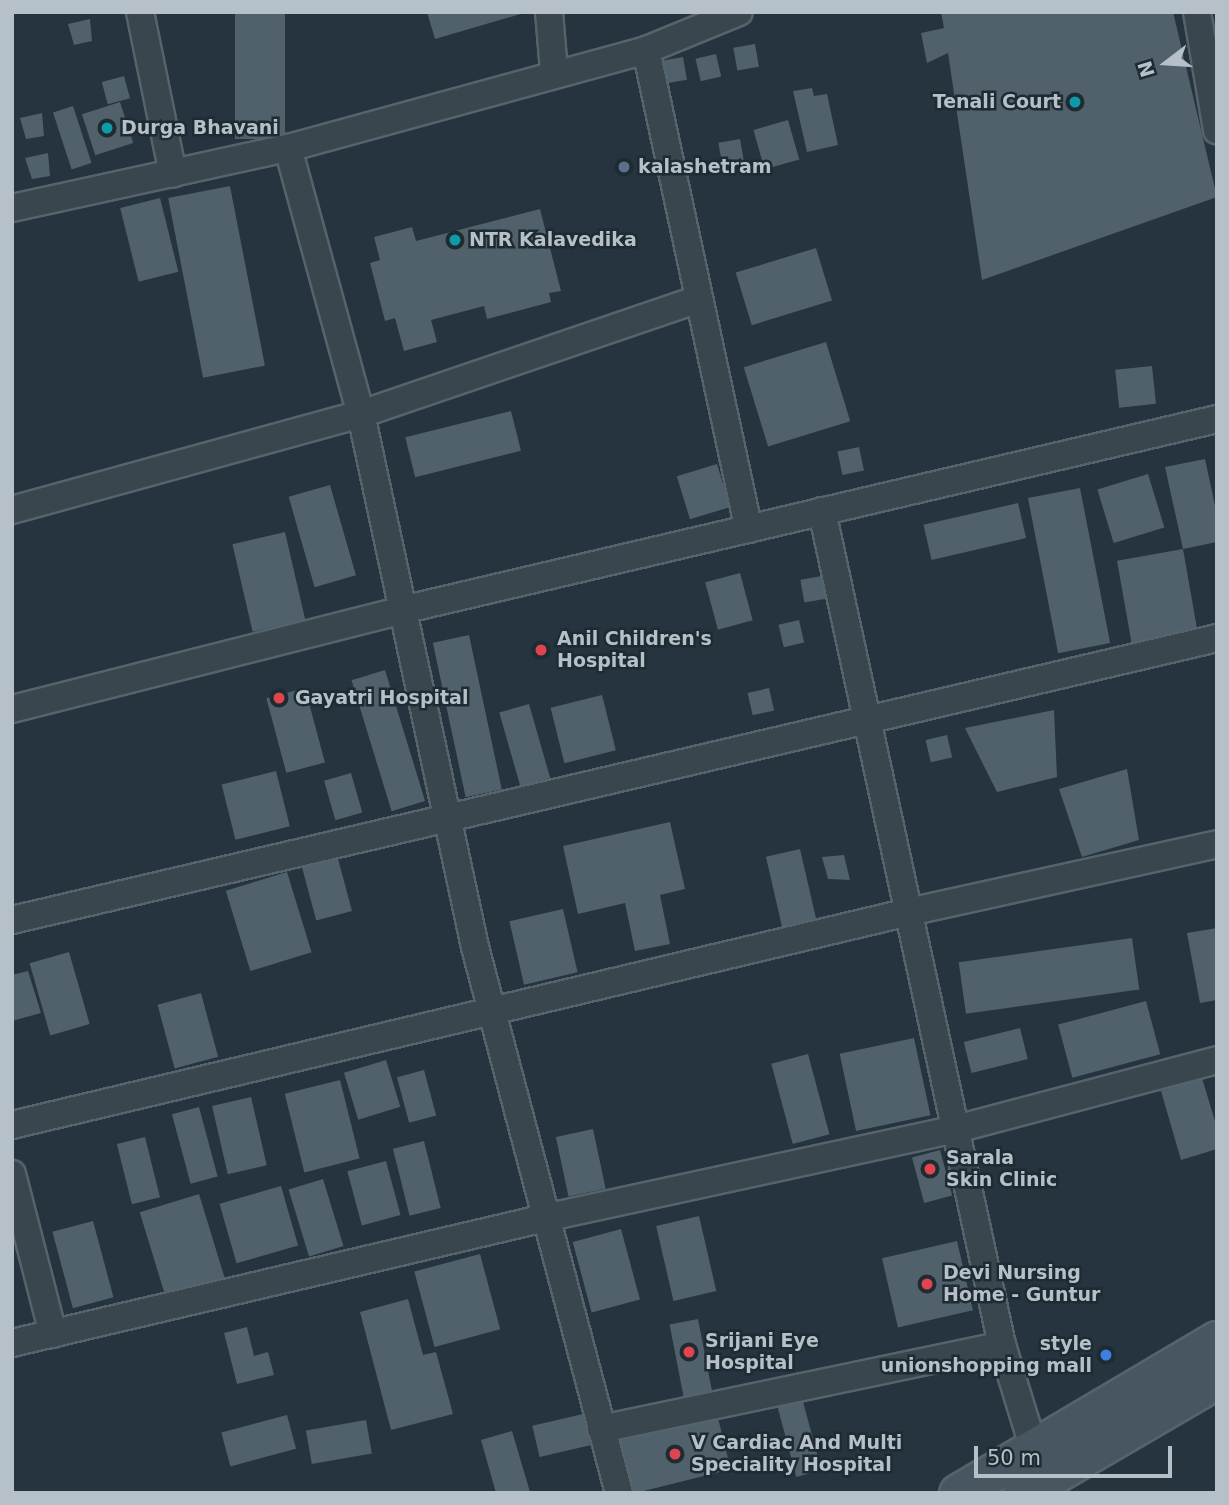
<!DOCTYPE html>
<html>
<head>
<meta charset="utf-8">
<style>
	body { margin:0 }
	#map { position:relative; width:1229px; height:1505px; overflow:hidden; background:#25343e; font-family:"DejaVu Sans",sans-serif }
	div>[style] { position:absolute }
	.building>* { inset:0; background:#50616b; transform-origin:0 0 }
	.roads { filter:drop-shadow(2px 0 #57636c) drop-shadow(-2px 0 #57636c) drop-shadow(0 2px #57636c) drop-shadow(0 -2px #57636c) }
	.street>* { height:26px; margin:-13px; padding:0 13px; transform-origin:13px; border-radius:13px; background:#39464e }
	.secondary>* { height:37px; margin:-18.5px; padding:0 18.5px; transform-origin:18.5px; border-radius:18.5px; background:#475661 }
	.dots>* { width:19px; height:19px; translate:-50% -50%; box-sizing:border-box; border:4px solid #1e2b33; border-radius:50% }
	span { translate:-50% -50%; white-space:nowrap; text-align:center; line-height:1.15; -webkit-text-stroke:5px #1e2b33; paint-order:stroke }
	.poi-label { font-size:19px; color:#b5c0c9; font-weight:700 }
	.right { translate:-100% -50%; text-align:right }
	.left { translate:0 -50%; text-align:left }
	.frame { position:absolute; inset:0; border:14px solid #b5c0c9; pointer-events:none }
	.north { position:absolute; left:1131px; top:28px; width:70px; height:70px; -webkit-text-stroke:5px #1e2b33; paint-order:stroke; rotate:253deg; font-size:19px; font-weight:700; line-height:28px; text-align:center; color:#b5c0c9 }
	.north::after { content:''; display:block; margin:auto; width:24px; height:32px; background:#b5c0c9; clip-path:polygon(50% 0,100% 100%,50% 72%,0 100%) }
	.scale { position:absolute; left:974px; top:1446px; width:198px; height:32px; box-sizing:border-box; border:4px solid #b5c0c9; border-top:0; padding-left:9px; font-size:21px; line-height:24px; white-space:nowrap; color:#b5c0c9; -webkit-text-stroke:5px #1e2b33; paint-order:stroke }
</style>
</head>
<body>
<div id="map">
	<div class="building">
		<i style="left:235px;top:12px;width:50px;height:127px"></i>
		<i style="clip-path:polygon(427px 12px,524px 12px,524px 13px,435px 39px)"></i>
		<i style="clip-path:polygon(941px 12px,1173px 12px,1217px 197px,982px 280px,948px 53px,927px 63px,921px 33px,944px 28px)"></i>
		<i style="clip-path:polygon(90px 19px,92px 41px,74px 45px,68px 24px)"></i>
		<i style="left:755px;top:44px;width:23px;height:22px;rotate:80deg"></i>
		<i style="left:716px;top:54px;width:23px;height:21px;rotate:77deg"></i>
		<i style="left:683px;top:57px;width:23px;height:22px;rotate:80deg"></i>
		<i style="left:124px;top:76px;width:23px;height:23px;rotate:75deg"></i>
		<i style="clip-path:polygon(812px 88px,814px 96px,827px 94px,838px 145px,807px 152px,793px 91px)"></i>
		<i style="left:120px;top:102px;width:43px;height:40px;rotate:72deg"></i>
		<i style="left:73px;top:106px;width:60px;height:21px;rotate:72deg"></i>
		<i style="clip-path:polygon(42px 113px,44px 136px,26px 139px,20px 118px)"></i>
		<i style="left:788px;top:120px;width:41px;height:36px;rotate:74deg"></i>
		<i style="left:740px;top:139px;width:23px;height:22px;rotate:80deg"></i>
		<i style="clip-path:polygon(48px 153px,50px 176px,32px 179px,25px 158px)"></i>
		<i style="left:230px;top:186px;width:183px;height:63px;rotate:79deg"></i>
		<i style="left:160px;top:198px;width:76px;height:41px;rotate:76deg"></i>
		<i style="clip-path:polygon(540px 209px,561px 291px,549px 293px,551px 302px,487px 319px,484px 306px,431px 320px,437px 342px,404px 351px,395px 318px,385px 321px,370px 263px,380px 260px,374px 237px,412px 227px,416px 241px)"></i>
		<i style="left:816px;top:248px;width:55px;height:84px;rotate:73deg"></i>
		<i style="left:826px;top:342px;width:83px;height:86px;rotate:73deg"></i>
		<i style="left:1152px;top:366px;width:38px;height:37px;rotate:84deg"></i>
		<i style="left:511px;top:411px;width:41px;height:109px;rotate:76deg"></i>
		<i style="left:859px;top:447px;width:24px;height:22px;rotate:78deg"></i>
		<i style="clip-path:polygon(1205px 459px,1217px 515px,1217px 542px,1183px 549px,1165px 467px)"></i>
		<i style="left:717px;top:464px;width:45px;height:42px;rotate:73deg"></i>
		<i style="left:1148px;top:474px;width:56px;height:53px;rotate:73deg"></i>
		<i style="left:330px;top:485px;width:94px;height:43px;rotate:74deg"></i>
		<i style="left:1080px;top:488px;width:158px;height:53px;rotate:79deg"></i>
		<i style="left:1018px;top:503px;width:36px;height:97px;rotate:77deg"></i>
		<i style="left:285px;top:532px;width:90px;height:54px;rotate:77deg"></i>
		<i style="left:1183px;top:549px;width:84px;height:67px;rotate:80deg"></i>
		<i style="left:740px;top:573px;width:49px;height:36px;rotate:75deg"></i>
		<i style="left:822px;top:576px;width:23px;height:22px;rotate:80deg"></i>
		<i style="left:799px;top:620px;width:23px;height:21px;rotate:77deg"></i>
		<i style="left:469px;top:635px;width:158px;height:37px;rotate:78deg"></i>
		<i style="left:385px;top:670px;width:137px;height:35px;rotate:73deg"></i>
		<i style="left:305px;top:688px;width:77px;height:40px;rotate:75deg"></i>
		<i style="left:769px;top:688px;width:23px;height:22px;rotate:77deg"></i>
		<i style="left:602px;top:695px;width:57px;height:53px;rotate:76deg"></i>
		<i style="left:529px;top:704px;width:77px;height:31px;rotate:74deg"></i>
		<i style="clip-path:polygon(1054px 710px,1057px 777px,997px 792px,965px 728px)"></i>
		<i style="left:947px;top:735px;width:23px;height:22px;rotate:77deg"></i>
		<i style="clip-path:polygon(1127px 769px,1139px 840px,1082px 857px,1059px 789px)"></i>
		<i style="left:276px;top:771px;width:57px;height:56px;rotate:76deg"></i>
		<i style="left:351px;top:773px;width:41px;height:28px;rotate:74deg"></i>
		<i style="clip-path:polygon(670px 822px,685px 889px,660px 895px,670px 944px,635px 951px,625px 903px,578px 914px,563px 846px)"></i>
		<i style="left:800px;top:849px;width:77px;height:35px;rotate:77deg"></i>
		<i style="left:337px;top:855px;width:58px;height:37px;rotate:75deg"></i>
		<i style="clip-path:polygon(844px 855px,850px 880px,828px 879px,822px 857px)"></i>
		<i style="left:287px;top:872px;width:84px;height:64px;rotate:73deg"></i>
		<i style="left:563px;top:909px;width:65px;height:55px;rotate:77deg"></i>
		<i style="clip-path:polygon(1217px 928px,1217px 1000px,1200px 1003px,1187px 933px)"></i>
		<i style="left:1132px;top:938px;width:52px;height:175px;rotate:82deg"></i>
		<i style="left:69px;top:952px;width:75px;height:41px;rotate:74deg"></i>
		<i style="clip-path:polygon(28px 971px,41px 1013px,12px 1021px,12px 975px)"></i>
		<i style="left:201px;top:993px;width:66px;height:45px;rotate:75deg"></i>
		<i style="left:1146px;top:1001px;width:55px;height:91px;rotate:75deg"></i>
		<i style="left:1020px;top:1028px;width:32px;height:58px;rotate:76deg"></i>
		<i style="left:914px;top:1038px;width:79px;height:76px;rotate:78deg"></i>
		<i style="left:808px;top:1054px;width:83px;height:38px;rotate:75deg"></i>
		<i style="left:386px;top:1060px;width:49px;height:44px;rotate:73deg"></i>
		<i style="left:424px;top:1070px;width:47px;height:28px;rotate:75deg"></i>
		<i style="clip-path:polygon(1202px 1078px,1217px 1128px,1217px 1149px,1181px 1160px,1161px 1091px)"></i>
		<i style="left:340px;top:1080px;width:81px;height:57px;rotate:76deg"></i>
		<i style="left:251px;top:1097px;width:70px;height:40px;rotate:77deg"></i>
		<i style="left:199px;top:1107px;width:72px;height:28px;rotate:75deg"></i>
		<i style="left:593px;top:1129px;width:61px;height:38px;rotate:78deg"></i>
		<i style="left:145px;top:1137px;width:62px;height:29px;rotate:76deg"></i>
		<i style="left:424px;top:1141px;width:69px;height:32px;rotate:76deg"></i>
		<i style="left:940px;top:1150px;width:47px;height:29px;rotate:75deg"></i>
		<i style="left:386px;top:1161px;width:56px;height:40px;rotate:75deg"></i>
		<i style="left:323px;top:1179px;width:70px;height:36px;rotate:73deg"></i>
		<i style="left:281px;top:1186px;width:62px;height:64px;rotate:74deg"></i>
		<i style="left:199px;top:1194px;width:91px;height:62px;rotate:73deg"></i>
		<i style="left:699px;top:1216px;width:77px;height:44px;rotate:77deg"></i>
		<i style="left:93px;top:1221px;width:79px;height:42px;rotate:75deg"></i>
		<i style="left:621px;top:1229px;width:73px;height:50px;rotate:75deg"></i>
		<i style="left:957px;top:1241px;width:71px;height:77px;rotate:77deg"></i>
		<i style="left:480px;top:1254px;width:78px;height:68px;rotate:75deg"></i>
		<i style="clip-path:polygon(408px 1299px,423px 1355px,436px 1352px,453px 1414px,391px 1430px,360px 1312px)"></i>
		<i style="left:698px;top:1319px;width:81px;height:29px;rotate:79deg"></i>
		<i style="clip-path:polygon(247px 1327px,254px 1356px,268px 1352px,274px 1375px,237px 1384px,224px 1333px)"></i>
		<i style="left:801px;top:1394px;width:79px;height:26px;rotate:75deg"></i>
		<i style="left:583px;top:1414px;width:32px;height:52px;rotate:77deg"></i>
		<i style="left:717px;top:1414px;width:57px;height:102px;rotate:76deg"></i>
		<i style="left:287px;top:1415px;width:35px;height:68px;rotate:75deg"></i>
		<i style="left:366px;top:1420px;width:34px;height:61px;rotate:80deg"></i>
		<i style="clip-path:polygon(512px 1431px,530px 1492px,529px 1493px,496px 1493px,481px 1440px)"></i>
	</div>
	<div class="roads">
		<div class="street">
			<i style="left:140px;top:12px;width:165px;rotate:78.5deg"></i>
			<i style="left:549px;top:12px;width:60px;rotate:85.2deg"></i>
			<i style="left:1197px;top:12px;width:120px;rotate:80.4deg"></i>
			<i style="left:646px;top:50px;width:490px;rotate:77.9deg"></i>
			<i style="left:288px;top:148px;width:276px;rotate:74.7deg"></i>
			<i style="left:361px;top:414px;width:545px;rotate:77.93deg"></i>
			<i style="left:475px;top:947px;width:565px;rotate:75.23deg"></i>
			<i style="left:12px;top:208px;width:282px;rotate:-12.3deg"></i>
			<i style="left:288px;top:148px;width:371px;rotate:-15.3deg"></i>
			<i style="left:646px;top:50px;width:100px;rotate:-22.2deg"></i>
			<i style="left:12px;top:510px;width:362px;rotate:-15.4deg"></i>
			<i style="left:361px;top:414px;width:357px;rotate:-18.8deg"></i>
			<i style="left:822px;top:511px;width:853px;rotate:77.82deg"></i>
			<i style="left:1002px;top:1345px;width:106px;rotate:72.9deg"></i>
			<i style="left:12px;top:709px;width:402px;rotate:-14.2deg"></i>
			<i style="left:402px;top:610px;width:837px;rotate:-13.19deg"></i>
			<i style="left:12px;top:920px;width:1238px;rotate:-13.17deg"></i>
			<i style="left:12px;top:1125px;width:922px;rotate:-13.36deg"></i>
			<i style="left:909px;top:912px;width:315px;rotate:-12.4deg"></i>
			<i style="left:12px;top:1174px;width:165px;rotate:75.6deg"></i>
			<i style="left:12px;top:1343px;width:552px;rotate:-13.2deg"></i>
			<i style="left:549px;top:1217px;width:416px;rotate:-12.2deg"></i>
			<i style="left:956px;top:1129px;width:270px;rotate:-14.8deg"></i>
			<i style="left:601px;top:1429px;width:410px;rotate:-11.8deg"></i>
		</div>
		<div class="secondary">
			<i style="left:958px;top:1493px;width:301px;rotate:-30.6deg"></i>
			<i style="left:1022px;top:1493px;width:226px;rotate:-30.3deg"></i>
		</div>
	</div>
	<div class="dots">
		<i style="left:1075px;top:102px;background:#0f9aa8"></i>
		<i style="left:107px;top:128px;background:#0f9aa8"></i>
		<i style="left:624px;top:167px;background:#5c6f8a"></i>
		<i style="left:455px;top:240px;background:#0f9aa8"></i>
		<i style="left:541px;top:650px;background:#e0444e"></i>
		<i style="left:279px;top:698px;background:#e0444e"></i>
		<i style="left:930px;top:1169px;background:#e0444e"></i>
		<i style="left:927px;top:1284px;background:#e0444e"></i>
		<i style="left:689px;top:1352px;background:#e0444e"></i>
		<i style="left:1106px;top:1355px;background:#3f7fe0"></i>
		<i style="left:675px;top:1454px;background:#e0444e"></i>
	</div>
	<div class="poi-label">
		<span class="right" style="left:1061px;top:102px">Tenali Court</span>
		<span class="left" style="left:121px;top:128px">Durga Bhavani</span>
		<span class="left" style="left:638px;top:167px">kalashetram</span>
		<span class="left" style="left:469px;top:240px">NTR Kalavedika</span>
		<span class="left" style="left:557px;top:650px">Anil Children's<br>Hospital</span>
		<span class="left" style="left:295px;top:698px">Gayatri Hospital</span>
		<span class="left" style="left:946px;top:1169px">Sarala<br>Skin Clinic</span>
		<span class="left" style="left:943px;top:1284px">Devi Nursing<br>Home - Guntur</span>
		<span class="left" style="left:705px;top:1352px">Srijani Eye<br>Hospital</span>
		<span class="right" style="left:1092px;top:1355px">style<br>unionshopping mall</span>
		<span class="left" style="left:691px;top:1454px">V Cardiac And Multi<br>Speciality Hospital</span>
	</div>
	<div class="frame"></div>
	<div class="north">N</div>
	<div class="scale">50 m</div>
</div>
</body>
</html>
